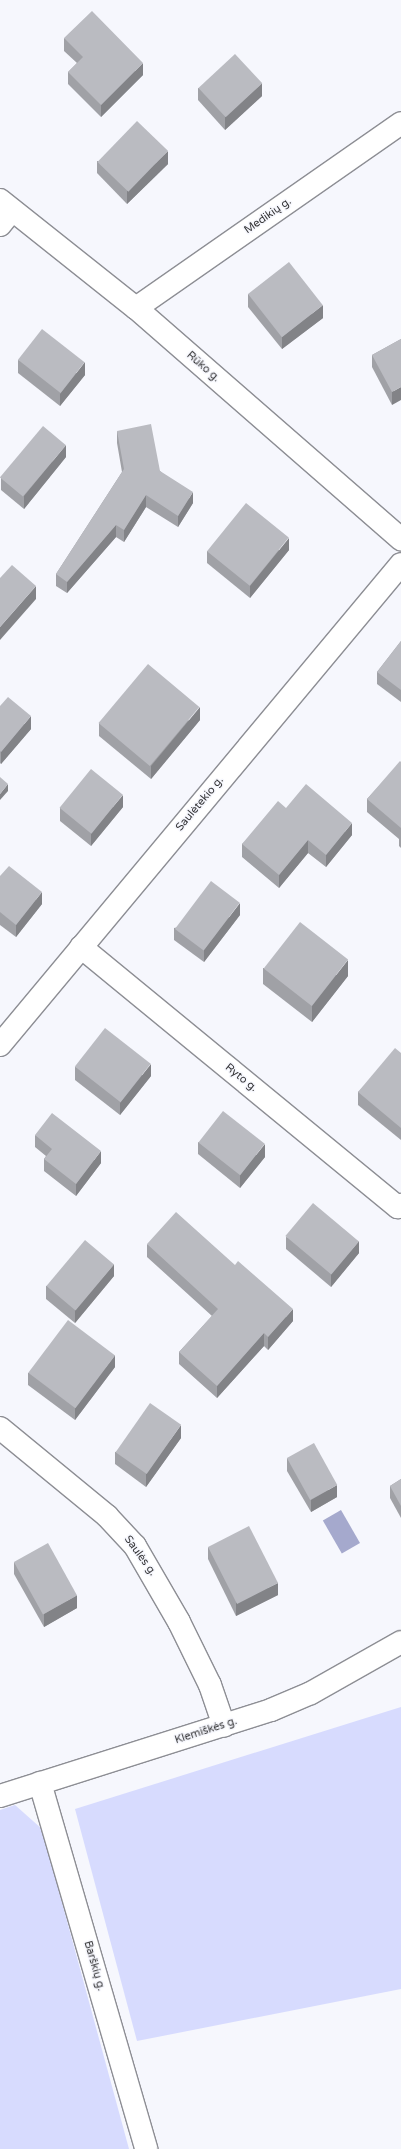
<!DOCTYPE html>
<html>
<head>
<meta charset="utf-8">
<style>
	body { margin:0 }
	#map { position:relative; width:401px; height:2149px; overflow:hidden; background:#f6f7fd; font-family:"Varela Round",sans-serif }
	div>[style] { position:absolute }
	.green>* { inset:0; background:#d7dbfe }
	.water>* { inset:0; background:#a5a9cd; transform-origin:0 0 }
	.roads { filter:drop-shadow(1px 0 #8d8e94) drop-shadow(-1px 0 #8d8e94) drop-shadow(0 1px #8d8e94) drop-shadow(0 -1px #8d8e94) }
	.street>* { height:22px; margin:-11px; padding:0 11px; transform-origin:11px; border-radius:11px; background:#fff }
	.wall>* { inset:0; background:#a0a1a6 }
	.shaded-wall>* { inset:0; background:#828387 }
	.building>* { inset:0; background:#babbc1; transform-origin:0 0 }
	span { translate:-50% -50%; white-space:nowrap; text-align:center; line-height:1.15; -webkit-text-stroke:3px #f6f7fd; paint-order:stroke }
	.street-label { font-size:11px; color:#363638 }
</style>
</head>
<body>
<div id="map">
	<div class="green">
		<i style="clip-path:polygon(401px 1707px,401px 1989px,137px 2041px,75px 1809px)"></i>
		<i style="clip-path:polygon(15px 1805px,42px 1829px,129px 2149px,0 2149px,0 1810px)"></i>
	</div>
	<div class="water">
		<i style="left:341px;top:1510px;width:38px;height:21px;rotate:60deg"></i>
	</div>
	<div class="roads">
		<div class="street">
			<i style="left:0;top:200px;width:174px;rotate:38.5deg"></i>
			<i style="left:136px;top:308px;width:352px;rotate:41.1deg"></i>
			<i style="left:0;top:225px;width:19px;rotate:-51deg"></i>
			<i style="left:136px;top:308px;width:323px;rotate:-34.9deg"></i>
			<i style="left:81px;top:947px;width:410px;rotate:39.4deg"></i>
			<i style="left:398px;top:1207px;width:4px;rotate:-34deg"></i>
			<i style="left:0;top:1045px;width:626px;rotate:-50.18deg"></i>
			<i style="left:0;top:1428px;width:139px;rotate:39.4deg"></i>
			<i style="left:107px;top:1516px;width:41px;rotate:47deg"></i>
			<i style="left:135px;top:1546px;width:88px;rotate:59.9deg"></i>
			<i style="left:179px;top:1622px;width:70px;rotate:63.8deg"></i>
			<i style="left:210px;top:1685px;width:43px;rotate:71.1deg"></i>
			<i style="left:40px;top:1783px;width:381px;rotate:73.8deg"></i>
			<i style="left:0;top:1796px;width:284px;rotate:-17.6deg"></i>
			<i style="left:271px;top:1710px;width:43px;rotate:-23deg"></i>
			<i style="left:311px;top:1693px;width:103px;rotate:-29.5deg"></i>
		</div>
	</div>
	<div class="wall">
		<i style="clip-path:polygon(64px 38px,143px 75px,101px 117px,68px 84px,68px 72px,77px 63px,64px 51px)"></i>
		<i style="clip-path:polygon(198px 88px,262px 96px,225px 130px,198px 100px)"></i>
		<i style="clip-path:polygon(97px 161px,168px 164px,127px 204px,97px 173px)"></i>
		<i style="clip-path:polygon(248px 294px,323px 318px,282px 349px,248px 307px)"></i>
		<i style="clip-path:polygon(401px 339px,392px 405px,372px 367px,372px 355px)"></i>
		<i style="clip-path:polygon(18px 360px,85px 375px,60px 406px,18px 373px)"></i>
		<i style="clip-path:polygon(117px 431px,160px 471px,193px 503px,178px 527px,146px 507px,124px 542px,116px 537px,67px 593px,56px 586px,56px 574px,122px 472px,117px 443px)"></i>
		<i style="clip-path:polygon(66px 457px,24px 509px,1px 490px,1px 478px)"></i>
		<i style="clip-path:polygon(289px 550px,250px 598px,207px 563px,207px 551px)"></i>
		<i style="clip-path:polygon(401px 641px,401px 702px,377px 684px,377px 672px)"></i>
		<i style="clip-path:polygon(0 706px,31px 729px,1px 764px,0 763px)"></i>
		<i style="clip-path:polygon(200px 720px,151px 779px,99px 736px,99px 723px)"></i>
		<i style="clip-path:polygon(401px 762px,401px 848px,399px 846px,399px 839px,367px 812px,367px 799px)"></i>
		<i style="clip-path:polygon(123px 807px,91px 846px,60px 821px,60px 808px)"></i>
		<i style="clip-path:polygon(286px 808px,352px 835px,326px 867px,308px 853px,279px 888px,242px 857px,242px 844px)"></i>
		<i style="clip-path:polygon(0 876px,42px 904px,16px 937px,0 925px)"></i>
		<i style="clip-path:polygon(240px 915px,204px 962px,174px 940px,174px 928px)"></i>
		<i style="clip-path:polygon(263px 968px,348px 976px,312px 1022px,263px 984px)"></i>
		<i style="clip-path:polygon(401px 1053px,401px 1140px,358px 1105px,358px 1092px)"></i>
		<i style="clip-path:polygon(75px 1067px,151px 1076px,120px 1115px,75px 1080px)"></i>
		<i style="clip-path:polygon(35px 1135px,101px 1163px,76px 1196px,44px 1171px,44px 1159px,46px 1156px,35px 1147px)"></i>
		<i style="clip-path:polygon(198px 1142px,265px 1157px,240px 1188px,198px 1154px)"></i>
		<i style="clip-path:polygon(286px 1237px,359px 1253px,331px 1287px,286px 1249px)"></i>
		<i style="clip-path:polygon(147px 1244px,293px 1321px,268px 1350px,264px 1346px,217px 1398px,179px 1364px,179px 1352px,212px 1316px,147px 1257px)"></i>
		<i style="clip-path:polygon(114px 1276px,75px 1323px,46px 1299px,46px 1286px)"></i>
		<i style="clip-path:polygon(115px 1367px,75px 1420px,28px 1385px,28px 1373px)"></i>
		<i style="clip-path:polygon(181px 1438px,146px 1487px,115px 1464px,115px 1452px)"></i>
		<i style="clip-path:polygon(287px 1458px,337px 1497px,311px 1512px,287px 1471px)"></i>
		<i style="clip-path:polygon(401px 1479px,401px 1518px,390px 1498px,390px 1486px)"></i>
		<i style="clip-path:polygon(208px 1547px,278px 1595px,236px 1616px,208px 1559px)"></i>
		<i style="clip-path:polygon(14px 1562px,77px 1608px,44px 1627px,14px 1574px)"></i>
	</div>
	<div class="shaded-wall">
		<i style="clip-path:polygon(143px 63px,143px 75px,101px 117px,101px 105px)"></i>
		<i style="clip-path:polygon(262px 83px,262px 96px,225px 130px,225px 117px)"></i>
		<i style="clip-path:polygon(168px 151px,168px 164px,127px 204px,127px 191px)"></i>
		<i style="clip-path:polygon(323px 305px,323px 318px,282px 349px,282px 337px)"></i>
		<i style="clip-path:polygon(85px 362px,85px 375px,60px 406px,60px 394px)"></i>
		<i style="clip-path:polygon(401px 387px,401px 400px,392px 405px,392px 392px)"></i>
		<i style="clip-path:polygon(66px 445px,66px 457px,24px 509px,24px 496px)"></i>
		<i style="clip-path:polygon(193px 492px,193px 503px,178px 527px,178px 516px)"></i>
		<i style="clip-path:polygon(146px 495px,146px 507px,124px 542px,124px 530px)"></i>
		<i style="clip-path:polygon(116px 525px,116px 537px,67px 593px,67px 582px)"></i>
		<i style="clip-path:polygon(289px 538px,289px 550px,250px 598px,250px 586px)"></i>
		<i style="clip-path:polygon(36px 586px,36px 599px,0 640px,0 627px)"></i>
		<i style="clip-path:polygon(200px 707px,200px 720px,151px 779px,151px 766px)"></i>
		<i style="clip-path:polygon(31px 716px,31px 729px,1px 764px,1px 752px)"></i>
		<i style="clip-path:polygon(8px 784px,8px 791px,0 800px,0 794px)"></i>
		<i style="clip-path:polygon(123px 795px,123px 807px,91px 846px,91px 833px)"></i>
		<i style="clip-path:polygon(352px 823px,352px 835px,326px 867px,326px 855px)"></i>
		<i style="clip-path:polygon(308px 840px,308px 853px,279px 888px,279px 875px)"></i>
		<i style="clip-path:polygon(42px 892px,42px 904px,16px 937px,16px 925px)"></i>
		<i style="clip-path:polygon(240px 903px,240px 915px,204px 962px,204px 950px)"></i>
		<i style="clip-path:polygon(348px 960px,348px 976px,312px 1022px,312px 1006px)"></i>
		<i style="clip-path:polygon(151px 1064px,151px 1076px,120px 1115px,120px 1103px)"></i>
		<i style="clip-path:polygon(265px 1144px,265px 1157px,240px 1188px,240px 1175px)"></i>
		<i style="clip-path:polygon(101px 1151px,101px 1163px,76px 1196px,76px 1184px)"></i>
		<i style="clip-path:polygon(359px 1241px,359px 1253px,331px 1287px,331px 1274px)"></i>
		<i style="clip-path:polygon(114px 1264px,114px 1276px,75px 1323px,75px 1310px)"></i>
		<i style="clip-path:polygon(293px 1309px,293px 1321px,268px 1350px,268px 1337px)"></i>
		<i style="clip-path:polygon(264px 1333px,264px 1346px,217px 1398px,217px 1386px)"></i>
		<i style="clip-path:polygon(115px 1355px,115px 1367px,75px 1420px,75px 1408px)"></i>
		<i style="clip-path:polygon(181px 1425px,181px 1438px,146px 1487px,146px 1474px)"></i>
		<i style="clip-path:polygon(337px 1485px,337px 1497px,311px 1512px,311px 1500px)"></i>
		<i style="clip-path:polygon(278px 1583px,278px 1595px,236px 1616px,236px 1603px)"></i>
		<i style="clip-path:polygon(77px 1595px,77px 1608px,44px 1627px,44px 1614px)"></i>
	</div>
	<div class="building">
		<i style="clip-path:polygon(92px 11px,143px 63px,101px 105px,68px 72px,83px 57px,64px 38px)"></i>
		<i style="left:235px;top:54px;width:40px;height:50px;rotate:47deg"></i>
		<i style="left:137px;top:121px;width:43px;height:57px;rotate:44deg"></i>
		<i style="left:289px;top:262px;width:55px;height:52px;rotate:52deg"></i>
		<i style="left:42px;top:329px;width:54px;height:39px;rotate:38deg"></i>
		<i style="clip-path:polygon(401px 339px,401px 387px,392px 392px,372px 355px)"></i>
		<i style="clip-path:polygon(151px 424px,160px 471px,193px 492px,178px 516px,146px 495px,124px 530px,116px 525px,67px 582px,56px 574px,124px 469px,117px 431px)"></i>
		<i style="left:43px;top:426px;width:30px;height:67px;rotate:40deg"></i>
		<i style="left:246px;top:503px;width:55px;height:62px;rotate:39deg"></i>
		<i style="clip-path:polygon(12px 565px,36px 586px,0 627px,0 578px)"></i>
		<i style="clip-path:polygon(401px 641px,401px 690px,377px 672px)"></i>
		<i style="left:148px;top:664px;width:67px;height:77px;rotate:40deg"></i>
		<i style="clip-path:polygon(8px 697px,31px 716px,1px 752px,0 751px,0 706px)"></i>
		<i style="clip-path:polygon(400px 761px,401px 762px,401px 828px,367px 799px)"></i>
		<i style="left:91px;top:769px;width:41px;height:50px;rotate:39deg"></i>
		<i style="clip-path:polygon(0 777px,8px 784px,0 794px)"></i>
		<i style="clip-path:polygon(306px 784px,352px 823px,326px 855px,308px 840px,279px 875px,242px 844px,278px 801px,286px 808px)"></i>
		<i style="clip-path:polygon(9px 866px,42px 892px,16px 925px,0 912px,0 876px)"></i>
		<i style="left:211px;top:881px;width:36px;height:60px;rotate:37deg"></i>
		<i style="left:300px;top:922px;width:61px;height:59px;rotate:38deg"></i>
		<i style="left:105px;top:1028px;width:58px;height:49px;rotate:38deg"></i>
		<i style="clip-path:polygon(395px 1048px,401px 1053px,401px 1128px,358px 1092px)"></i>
		<i style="left:223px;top:1111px;width:53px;height:40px;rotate:38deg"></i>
		<i style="clip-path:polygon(52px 1113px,101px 1151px,76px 1184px,44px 1159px,52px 1149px,35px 1135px)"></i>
		<i style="left:313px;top:1203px;width:60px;height:43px;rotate:40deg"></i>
		<i style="clip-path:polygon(176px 1212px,235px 1265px,238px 1261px,293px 1309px,268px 1337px,264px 1333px,217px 1386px,179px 1352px,218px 1309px,147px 1244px)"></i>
		<i style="left:85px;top:1240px;width:38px;height:60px;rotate:40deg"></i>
		<i style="left:68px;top:1320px;width:59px;height:66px;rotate:37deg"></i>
		<i style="left:150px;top:1403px;width:38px;height:60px;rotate:35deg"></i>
		<i style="left:314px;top:1443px;width:48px;height:31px;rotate:61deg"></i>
		<i style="clip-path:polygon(401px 1479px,401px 1506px,390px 1486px)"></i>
		<i style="left:249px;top:1526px;width:64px;height:46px;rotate:63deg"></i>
		<i style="left:48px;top:1543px;width:60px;height:39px;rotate:61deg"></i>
	</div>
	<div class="street-label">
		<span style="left:268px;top:216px;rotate:-35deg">Medikių g.</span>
		<span style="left:203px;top:367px;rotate:41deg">Rūko g.</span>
		<span style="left:200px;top:804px;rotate:-50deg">Saulėtekio g.</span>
		<span style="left:241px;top:1078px;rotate:39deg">Ryto g.</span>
		<span style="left:140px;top:1556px;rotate:54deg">Saulės g.</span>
		<span style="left:206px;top:1731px;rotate:-18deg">Klemiškės g.</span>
		<span style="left:94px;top:1966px;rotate:74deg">Barškių g.</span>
	</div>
</div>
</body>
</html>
